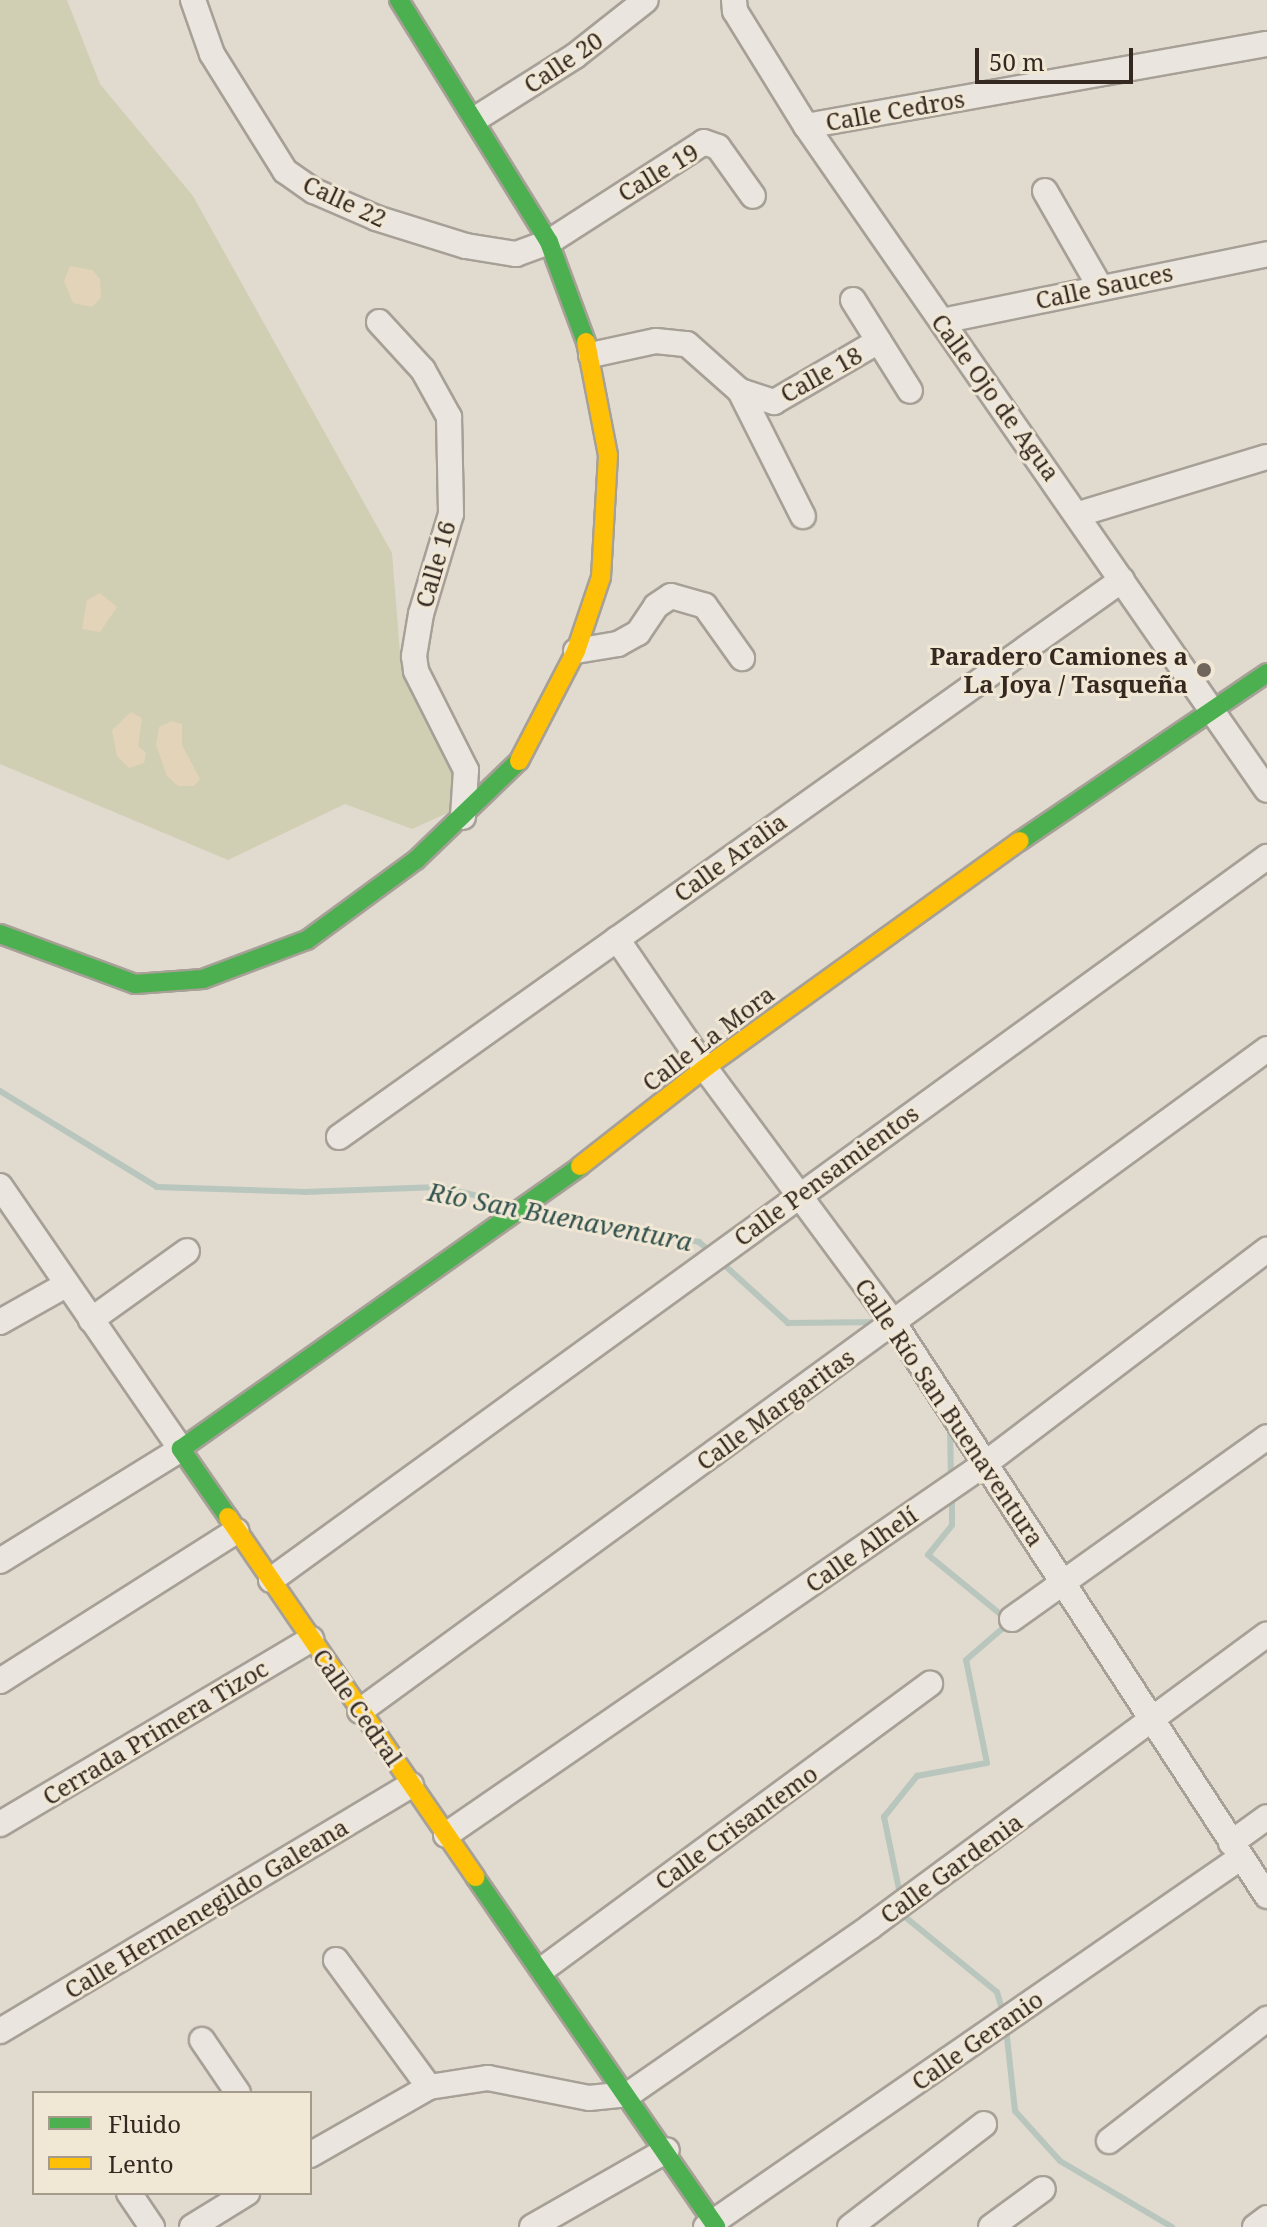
<!DOCTYPE html>
<html>
<head>
<meta charset="utf-8">
<style>
	body { margin:0 }
	#map { position:relative; width:1267px; height:2227px; overflow:hidden; background:#e1dacf; font-family:"Noto Serif",serif }
	div>[style] { position:absolute }
	.green>* { inset:0; background:#d1cfb3 }
	.sand>* { inset:0; background:#e2d3b9 }
	.stream>* { height:6px; margin:-3px; padding:0 3px; transform-origin:3px; border-radius:3px; background:#b8c6bd }
	.roads { filter:drop-shadow(2px 0 #a6a097) drop-shadow(-2px 0 #a6a097) drop-shadow(0 2px #a6a097) drop-shadow(0 -2px #a6a097) }
	.street>* { height:24px; margin:-12px; padding:0 12px; transform-origin:12px; border-radius:12px; background:#eae6df }
	.fast>* { height:18px; margin:-9px; padding:0 9px; transform-origin:9px; border-radius:9px; background:#4caf50 }
	.slow>* { height:18px; margin:-9px; padding:0 9px; transform-origin:9px; border-radius:9px; background:#ffc107 }
	.dots>* { width:22px; height:22px; translate:-50% -50%; box-sizing:border-box; border:4px solid #f1e7d5; border-radius:50% }
	span { translate:-50% -50%; white-space:nowrap; text-align:center; line-height:1.15; -webkit-text-stroke:6px #f1e7d5; paint-order:stroke }
	.street-label { font-size:24px; color:#342820 }
	.poi-label { font-size:24px; color:#342820; font-weight:700 }
	.right { translate:-100% -50%; text-align:right }
	.water-label { font-size:26px; color:#31524e; font-style:italic }
	.legend { position:absolute; left:32px; top:2091px; width:280px; height:104px; box-sizing:border-box; background:#f1e7d5; border:2px solid #a59b8d; margin:0; padding:10px 14px; list-style:none; font-size:24px; color:#342820 }
	.legend li { display:flex; align-items:center; gap:16px; height:40px }
	.legend b { width:40px; border:2px solid #a59b8d }
	.scale { position:absolute; left:975px; top:48px; width:158px; height:36px; box-sizing:border-box; border:4px solid #342820; border-top:0; padding-left:10px; font-size:24px; line-height:28px; white-space:nowrap; color:#342820; -webkit-text-stroke:6px #f1e7d5; paint-order:stroke }
</style>
</head>
<body>
<div id="map">
	<div class="green">
		<i style="clip-path:polygon(0 0,67px 0,100px 84px,193px 196px,392px 553px,401px 665px,449px 735px,463px 777px,454px 810px,412px 829px,345px 804px,228px 860px,0 764px)"></i>
	</div>
	<div class="sand">
		<i style="clip-path:polygon(70px 266px,92px 270px,100px 279px,101px 298px,92px 307px,73px 303px,64px 281px)"></i>
		<i style="clip-path:polygon(100px 593px,117px 607px,100px 632px,82px 629px,87px 600px)"></i>
		<i style="clip-path:polygon(131px 712px,142px 718px,138px 746px,146px 753px,144px 763px,129px 768px,117px 756px,112px 730px)"></i>
		<i style="clip-path:polygon(172px 721px,182px 724px,182px 745px,200px 779px,194px 786px,178px 786px,167px 776px,156px 745px,159px 727px)"></i>
	</div>
	<div class="stream">
		<i style="left:0;top:1091px;width:184px;rotate:31.4deg"></i>
		<i style="left:157px;top:1187px;width:147px;rotate:1.9deg"></i>
		<i style="left:304px;top:1192px;width:135px;rotate:-2.1deg"></i>
		<i style="left:439px;top:1187px;width:72px;rotate:12.9deg"></i>
		<i style="left:540px;top:1211px;width:162px;rotate:11deg"></i>
		<i style="left:699px;top:1242px;width:18px;rotate:41deg"></i>
		<i style="left:721px;top:1262px;width:91px;rotate:42.3deg"></i>
		<i style="left:788px;top:1323px;width:94px;rotate:-0.6deg"></i>
		<i style="left:950px;top:1424px;width:57px;rotate:89deg"></i>
		<i style="left:901px;top:1899px;width:84px;rotate:-101.7deg"></i>
		<i style="left:884px;top:1817px;width:53px;rotate:-51.2deg"></i>
		<i style="left:917px;top:1776px;width:71px;rotate:-10.5deg"></i>
		<i style="left:987px;top:1763px;width:105px;rotate:-101.5deg"></i>
		<i style="left:966px;top:1660px;width:58px;rotate:-40.8deg"></i>
		<i style="left:1010px;top:1622px;width:106px;rotate:-140.7deg"></i>
		<i style="left:928px;top:1555px;width:38px;rotate:-51deg"></i>
		<i style="left:952px;top:1525px;width:29px;rotate:-90deg"></i>
		<i style="left:903px;top:1910px;width:6px;rotate:81deg"></i>
		<i style="left:904px;top:1916px;width:120px;rotate:39.3deg"></i>
		<i style="left:997px;top:1992px;width:22px;rotate:74deg"></i>
		<i style="left:1006px;top:2028px;width:83px;rotate:83.8deg"></i>
		<i style="left:1015px;top:2111px;width:67px;rotate:48deg"></i>
		<i style="left:1060px;top:2161px;width:130px;rotate:30.5deg"></i>
	</div>
	<div class="roads">
		<div class="street">
			<i style="left:193px;top:0;width:57px;rotate:70.6deg"></i>
			<i style="left:212px;top:54px;width:138px;rotate:58deg"></i>
			<i style="left:285px;top:171px;width:35px;rotate:35deg"></i>
			<i style="left:314px;top:191px;width:68px;rotate:23.5deg"></i>
			<i style="left:376px;top:218px;width:94px;rotate:17.3deg"></i>
			<i style="left:466px;top:246px;width:51px;rotate:9.1deg"></i>
			<i style="left:516px;top:254px;width:35px;rotate:-20deg"></i>
			<i style="left:549px;top:242px;width:184px;rotate:-32.8deg"></i>
			<i style="left:704px;top:142px;width:15px;rotate:20deg"></i>
			<i style="left:718px;top:147px;width:60px;rotate:54.5deg"></i>
			<i style="left:734px;top:0;width:11px;rotate:85deg"></i>
			<i style="left:735px;top:11px;width:135px;rotate:58.3deg"></i>
			<i style="left:806px;top:126px;width:808px;rotate:55.23deg"></i>
			<i style="left:477px;top:118px;width:116px;rotate:-32.3deg"></i>
			<i style="left:575px;top:56px;width:90px;rotate:-38.3deg"></i>
			<i style="left:806px;top:126px;width:468px;rotate:-10.1deg"></i>
			<i style="left:1045px;top:191px;width:111px;rotate:60.2deg"></i>
			<i style="left:853px;top:300px;width:107px;rotate:57.9deg"></i>
			<i style="left:942px;top:321px;width:332px;rotate:-11.6deg"></i>
			<i style="left:379px;top:322px;width:65px;rotate:47.5deg"></i>
			<i style="left:423px;top:370px;width:54px;rotate:61deg"></i>
			<i style="left:449px;top:417px;width:97px;rotate:88.8deg"></i>
			<i style="left:451px;top:514px;width:104px;rotate:106.7deg"></i>
			<i style="left:421px;top:614px;width:43px;rotate:99.5deg"></i>
			<i style="left:414px;top:656px;width:15px;rotate:82deg"></i>
			<i style="left:416px;top:671px;width:111px;rotate:63.2deg"></i>
			<i style="left:466px;top:770px;width:47px;rotate:93.7deg"></i>
			<i style="left:591px;top:355px;width:66px;rotate:-12.2deg"></i>
			<i style="left:656px;top:341px;width:31px;rotate:6deg"></i>
			<i style="left:687px;top:344px;width:71px;rotate:41.6deg"></i>
			<i style="left:740px;top:391px;width:36px;rotate:18deg"></i>
			<i style="left:774px;top:402px;width:121px;rotate:-30.2deg"></i>
			<i style="left:740px;top:391px;width:140px;rotate:63.3deg"></i>
			<i style="left:1079px;top:514px;width:196px;rotate:-16.9deg"></i>
			<i style="left:576px;top:651px;width:43px;rotate:-9.5deg"></i>
			<i style="left:618px;top:644px;width:23px;rotate:-29deg"></i>
			<i style="left:638px;top:633px;width:32px;rotate:-56deg"></i>
			<i style="left:656px;top:606px;width:18px;rotate:-34deg"></i>
			<i style="left:671px;top:596px;width:35px;rotate:16deg"></i>
			<i style="left:705px;top:606px;width:64px;rotate:54.6deg"></i>
			<i style="left:617px;top:939px;width:156px;rotate:55.7deg"></i>
			<i style="left:705px;top:1068px;width:316px;rotate:53.5deg"></i>
			<i style="left:893px;top:1322px;width:685px;rotate:56.91deg"></i>
			<i style="left:339px;top:1137px;width:961px;rotate:-35.43deg"></i>
			<i style="left:0;top:1186px;width:319px;rotate:55.5deg"></i>
			<i style="left:181px;top:1449px;width:213px;rotate:148.3deg"></i>
			<i style="left:91px;top:1320px;width:118px;rotate:-35.7deg"></i>
			<i style="left:0;top:1322px;width:76px;rotate:-29.3deg"></i>
			<i style="left:271px;top:1580px;width:1231px;rotate:-35.98deg"></i>
			<i style="left:1012px;top:1619px;width:313px;rotate:-35.5deg"></i>
			<i style="left:0;top:1681px;width:280px;rotate:-32.4deg"></i>
			<i style="left:360px;top:1711px;width:1123px;rotate:-36.12deg"></i>
			<i style="left:0;top:1824px;width:362px;rotate:-30.7deg"></i>
			<i style="left:446px;top:1835px;width:656px;rotate:-34.56deg"></i>
			<i style="left:986px;top:1463px;width:353px;rotate:-37.2deg"></i>
			<i style="left:1231px;top:1843px;width:44px;rotate:-35.8deg"></i>
			<i style="left:336px;top:1960px;width:157px;rotate:53.8deg"></i>
			<i style="left:543px;top:1969px;width:481px;rotate:-36.4deg"></i>
			<i style="left:0;top:2031px;width:479px;rotate:-30.9deg"></i>
			<i style="left:202px;top:2040px;width:64px;rotate:55.8deg"></i>
			<i style="left:1109px;top:2141px;width:200px;rotate:-37.7deg"></i>
			<i style="left:310px;top:2155px;width:137px;rotate:-29.7deg"></i>
			<i style="left:429px;top:2087px;width:60px;rotate:-8.7deg"></i>
			<i style="left:488px;top:2078px;width:103px;rotate:11.2deg"></i>
			<i style="left:589px;top:2098px;width:40px;rotate:-5.7deg"></i>
			<i style="left:629px;top:2094px;width:293px;rotate:-34.7deg"></i>
			<i style="left:870px;top:1927px;width:493px;rotate:-36.4deg"></i>
			<i style="left:129px;top:2193px;width:41px;rotate:55.9deg"></i>
			<i style="left:192px;top:2227px;width:65px;rotate:-31.7deg"></i>
			<i style="left:532px;top:2227px;width:155px;rotate:-29.7deg"></i>
			<i style="left:706px;top:2227px;width:649px;rotate:-34.64deg"></i>
			<i style="left:850px;top:2227px;width:169px;rotate:-37.5deg"></i>
			<i style="left:991px;top:2227px;width:64px;rotate:-36.2deg"></i>
			<i style="left:1255px;top:2227px;width:15px;rotate:-37deg"></i>
		</div>
		<div class="fast">
			<i style="left:399px;top:0;width:285px;rotate:58.2deg"></i>
			<i style="left:549px;top:242px;width:107px;rotate:69.7deg"></i>
			<i style="left:1020px;top:841px;width:299px;rotate:-34.2deg"></i>
			<i style="left:0;top:934px;width:144px;rotate:20.3deg"></i>
			<i style="left:135px;top:984px;width:68px;rotate:-4.2deg"></i>
			<i style="left:203px;top:979px;width:111px;rotate:-20.6deg"></i>
			<i style="left:307px;top:940px;width:135px;rotate:-36.3deg"></i>
			<i style="left:416px;top:860px;width:143px;rotate:-43.9deg"></i>
			<i style="left:228px;top:1517px;width:83px;rotate:-124.7deg"></i>
			<i style="left:181px;top:1449px;width:489px;rotate:-35.3deg"></i>
			<i style="left:475px;top:1877px;width:425px;rotate:55.4deg"></i>
		</div>
		<div class="slow">
			<i style="left:519px;top:761px;width:124px;rotate:-62.6deg"></i>
			<i style="left:576px;top:651px;width:78px;rotate:-71.3deg"></i>
			<i style="left:601px;top:577px;width:122px;rotate:-86.7deg"></i>
			<i style="left:608px;top:455px;width:115px;rotate:-101deg"></i>
			<i style="left:580px;top:1166px;width:159px;rotate:-38.1deg"></i>
			<i style="left:705px;top:1068px;width:388px;rotate:-35.8deg"></i>
			<i style="left:228px;top:1517px;width:437px;rotate:55.5deg"></i>
		</div>
	</div>
	<div class="dots">
		<i style="left:1204px;top:670px;background:#71665d"></i>
	</div>
	<div class="street-label">
		<span style="left:563px;top:62px;rotate:-34deg">Calle 20</span>
		<span style="left:895px;top:110px;rotate:-10deg">Calle Cedros</span>
		<span style="left:658px;top:172px;rotate:-31deg">Calle 19</span>
		<span style="left:345px;top:201px;rotate:25deg">Calle 22</span>
		<span style="left:1104px;top:286px;rotate:-12deg">Calle Sauces</span>
		<span style="left:821px;top:374px;rotate:-29deg">Calle 18</span>
		<span style="left:996px;top:397px;rotate:54deg">Calle Ojo de Agua</span>
		<span style="left:435px;top:564px;rotate:-74deg">Calle 16</span>
		<span style="left:730px;top:857px;rotate:-36deg">Calle Aralia</span>
		<span style="left:708px;top:1038px;rotate:-37deg">Calle La Mora</span>
		<span style="left:826px;top:1175px;rotate:-36deg">Calle Pensamientos</span>
		<span style="left:775px;top:1409px;rotate:-36deg">Calle Margaritas</span>
		<span style="left:950px;top:1412px;rotate:56deg">Calle Río San Buenaventura</span>
		<span style="left:861px;top:1549px;rotate:-35deg">Calle Alhelí</span>
		<span style="left:358px;top:1707px;rotate:55deg">Calle Cedral</span>
		<span style="left:155px;top:1732px;rotate:-31deg">Cerrada Primera Tizoc</span>
		<span style="left:736px;top:1827px;rotate:-36deg">Calle Crisantemo</span>
		<span style="left:951px;top:1868px;rotate:-36deg">Calle Gardenia</span>
		<span style="left:206px;top:1908px;rotate:-31deg">Calle Hermenegildo Galeana</span>
		<span style="left:977px;top:2040px;rotate:-35deg">Calle Geranio</span>
	</div>
	<div class="poi-label">
		<span class="right" style="left:1188px;top:670px">Paradero Camiones a<br>La Joya / Tasqueña</span>
	</div>
	<div class="water-label">
		<span style="left:560px;top:1217px;rotate:11deg">Río San Buenaventura</span>
	</div>
	<ul class="legend">
	<li><b style="height:10px;background:#4caf50"></b>Fluido</li>
	<li><b style="height:10px;background:#ffc107"></b>Lento</li>
	</ul>
	<div class="scale">50 m</div>
</div>
</body>
</html>
